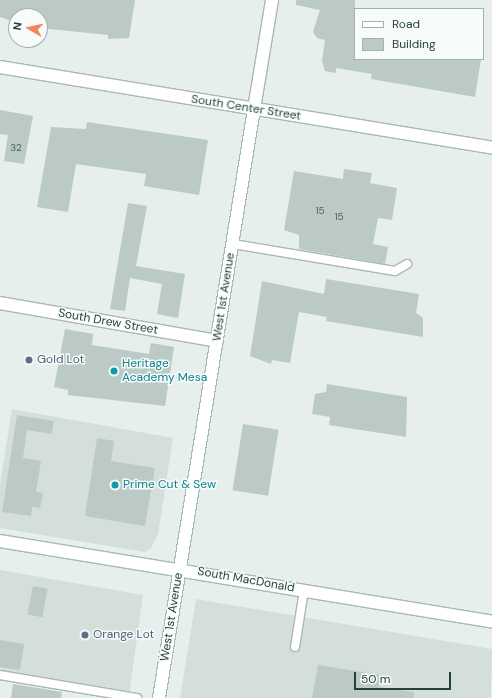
<!DOCTYPE html>
<html>
<head>
<meta charset="utf-8">
<style>
	body { margin:0 }
	#map { position:relative; width:492px; height:698px; overflow:hidden; background:#e6efeb; font-family:"DM Sans",sans-serif }
	div>[style] { position:absolute }
	.built>* { inset:0; background:#d4dfda }
	.building>* { inset:0; background:#bbcac4; transform-origin:0 0 }
	.roads { filter:drop-shadow(1px 0 #a8b8b2) drop-shadow(-1px 0 #a8b8b2) drop-shadow(0 1px #a8b8b2) drop-shadow(0 -1px #a8b8b2) }
	.lane>* { height:8px; margin:-4px; padding:0 4px; transform-origin:4px; border-radius:4px; background:#fff }
	.street>* { height:12px; margin:-6px; padding:0 6px; transform-origin:6px; border-radius:6px; background:#fff }
	.secondary>* { height:12px; margin:-6px; padding:0 6px; transform-origin:6px; border-radius:6px; background:#fff }
	.dots>* { width:11px; height:11px; translate:-50% -50%; box-sizing:border-box; border:2px solid #f7fbf9; border-radius:50% }
	span { translate:-50% -50%; white-space:nowrap; text-align:center; line-height:1.15; -webkit-text-stroke:3px #f7fbf9; paint-order:stroke }
	.number-label { font-size:10px; color:#4a645c }
	.number-label span { -webkit-text-stroke-width:0 }
	.street-label { font-size:12px; color:#24423a }
	.service-label { font-size:12px; color:#4e5e75 }
	.left { translate:0 -50%; text-align:left }
	.culture-label { font-size:12px; color:#0d838f }
	.legend { position:absolute; left:354px; top:8px; width:130px; height:52px; box-sizing:border-box; background:#f7fbf9; border:1px solid #a3b1ad; margin:0; padding:5px 7px; list-style:none; font-size:12px; color:#24423a }
	.legend li { display:flex; align-items:center; gap:8px; height:20px }
	.legend b { width:20px; border:1px solid #a3b1ad }
	.north { position:absolute; left:8px; top:8px; width:40px; height:40px; box-sizing:border-box; background:#f7fbf9; border:1px solid #a3b1ad; border-radius:50%; rotate:279deg; font-size:11px; font-weight:700; line-height:16px; text-align:center; color:#24423a }
	.north::after { content:''; display:block; margin:auto; width:14px; height:18px; background:#f4845f; clip-path:polygon(50% 0,100% 100%,50% 72%,0 100%) }
	.scale { position:absolute; left:354px; top:672px; width:97px; height:18px; box-sizing:border-box; border:2px solid #24423a; border-top:0; padding-left:5px; font-size:12px; line-height:14px; white-space:nowrap; color:#24423a; -webkit-text-stroke:3px #f7fbf9; paint-order:stroke }
</style>
</head>
<body>
<div id="map">
	<div class="built">
		<i style="clip-path:polygon(12px 409px,173px 438px,158px 534px,151px 548px,145px 552px,0 528px,0 484px)"></i>
		<i style="clip-path:polygon(0 570px,143px 595px,129px 696px,0 675px)"></i>
		<i style="clip-path:polygon(196px 599px,492px 649px,491px 698px,180px 698px)"></i>
	</div>
	<div class="building">
		<i style="clip-path:polygon(0 0,135px 0,129px 38px,108px 39px,108px 35px,40px 28px,40px 16px,16px 16px,16px 22px,0 17px)"></i>
		<i style="clip-path:polygon(296px 0,355px 0,355px 59px,481px 59px,475px 97px,371px 79px,372px 74px,336px 68px,336px 73px,325px 71px,322px 61px,325px 40px,317px 38px,313px 32px,320px 10px,296px 5px)"></i>
		<i style="clip-path:polygon(0 110px,33px 116px,24px 164px,4px 161px,8px 135px,0 134px)"></i>
		<i style="clip-path:polygon(87px 122px,208px 140px,199px 195px,144px 186px,146px 174px,76px 164px,68px 212px,37px 207px,51px 127px,86px 129px)"></i>
		<i style="clip-path:polygon(344px 169px,372px 173px,370px 183px,397px 188px,392px 220px,378px 218px,373px 244px,388px 247px,385px 264px,299px 249px,299px 235px,284px 230px,294px 171px,343px 179px)"></i>
		<i style="clip-path:polygon(128px 203px,147px 206px,136px 266px,185px 274px,178px 318px,157px 314px,162px 284px,130px 278px,125px 311px,110px 309px)"></i>
		<i style="clip-path:polygon(326px 279px,419px 294px,416px 313px,423px 318px,423px 337px,326px 321px,327px 317px,299px 312px,290px 363px,272px 360px,271px 364px,250px 356px,262px 281px,324px 294px)"></i>
		<i style="clip-path:polygon(65px 329px,93px 334px,92px 345px,149px 354px,151px 343px,174px 347px,165px 406px,68px 395px,68px 390px,54px 387px)"></i>
		<i style="clip-path:polygon(327px 384px,407px 397px,406px 437px,329px 425px,330px 417px,312px 414px,315px 394px,326px 392px)"></i>
		<i style="clip-path:polygon(17px 415px,54px 421px,52px 434px,27px 430px,23px 458px,41px 461px,36px 492px,43px 493px,40px 508px,32px 507px,31px 516px,2px 512px)"></i>
		<i style="left:243px;top:424px;width:36px;height:67px;rotate:9deg"></i>
		<i style="clip-path:polygon(97px 438px,114px 441px,111px 461px,155px 468px,145px 526px,85px 516px)"></i>
		<i style="left:33px;top:586px;width:15px;height:29px;rotate:11deg"></i>
		<i style="clip-path:polygon(0 640px,24px 644px,20px 670px,0 667px)"></i>
		<i style="clip-path:polygon(318px 665px,381px 675px,379px 687px,414px 692px,414px 698px,312px 698px)"></i>
		<i style="clip-path:polygon(13px 684px,62px 692px,61px 698px,11px 698px)"></i>
	</div>
	<div class="roads">
		<div class="lane">
			<i style="left:233px;top:244px;width:164px;rotate:9.5deg"></i>
			<i style="left:395px;top:271px;width:14px;rotate:-30deg"></i>
			<i style="left:295px;top:647px;width:58px;rotate:-81deg"></i>
			<i style="left:0;top:675px;width:139px;rotate:9.5deg"></i>
		</div>
		<div class="street">
			<i style="left:254px;top:109px;width:110px;rotate:-80.6deg"></i>
			<i style="left:0;top:303px;width:220px;rotate:9.9deg"></i>
		</div>
		<div class="secondary">
			<i style="left:0;top:67px;width:499px;rotate:9.3deg"></i>
			<i style="left:0;top:541px;width:499px;rotate:9.3deg"></i>
			<i style="left:159px;top:698px;width:597px;rotate:-80.84deg"></i>
		</div>
	</div>
	<div class="dots">
		<i style="left:29px;top:360px;background:#5c6f8a"></i>
		<i style="left:114px;top:371px;background:#0f9aa8"></i>
		<i style="left:115px;top:485px;background:#0f9aa8"></i>
		<i style="left:85px;top:635px;background:#5c6f8a"></i>
	</div>
	<div class="number-label">
		<span style="left:16px;top:148px">32</span>
		<span style="left:320px;top:211px">15</span>
		<span style="left:339px;top:217px">15</span>
	</div>
	<div class="street-label">
		<span style="left:246px;top:108px;rotate:9deg">South Center Street</span>
		<span style="left:224px;top:297px;rotate:-81deg">West 1st Avenue</span>
		<span style="left:108px;top:322px;rotate:10deg">South Drew Street</span>
		<span style="left:246px;top:580px;rotate:10deg">South MacDonald</span>
		<span style="left:172px;top:617px;rotate:-81deg">West 1st Avenue</span>
	</div>
	<div class="service-label">
		<span class="left" style="left:37px;top:360px">Gold Lot</span>
		<span class="left" style="left:93px;top:635px">Orange Lot</span>
	</div>
	<div class="culture-label">
		<span class="left" style="left:122px;top:371px">Heritage<br>Academy Mesa</span>
		<span class="left" style="left:123px;top:485px">Prime Cut &amp; Sew</span>
	</div>
	<ul class="legend">
	<li><b style="height:5px;background:#fff"></b>Road</li>
	<li><b style="height:11px;background:#bbcac4"></b>Building</li>
	</ul>
	<div class="north">N</div>
	<div class="scale">50 m</div>
</div>
</body>
</html>
